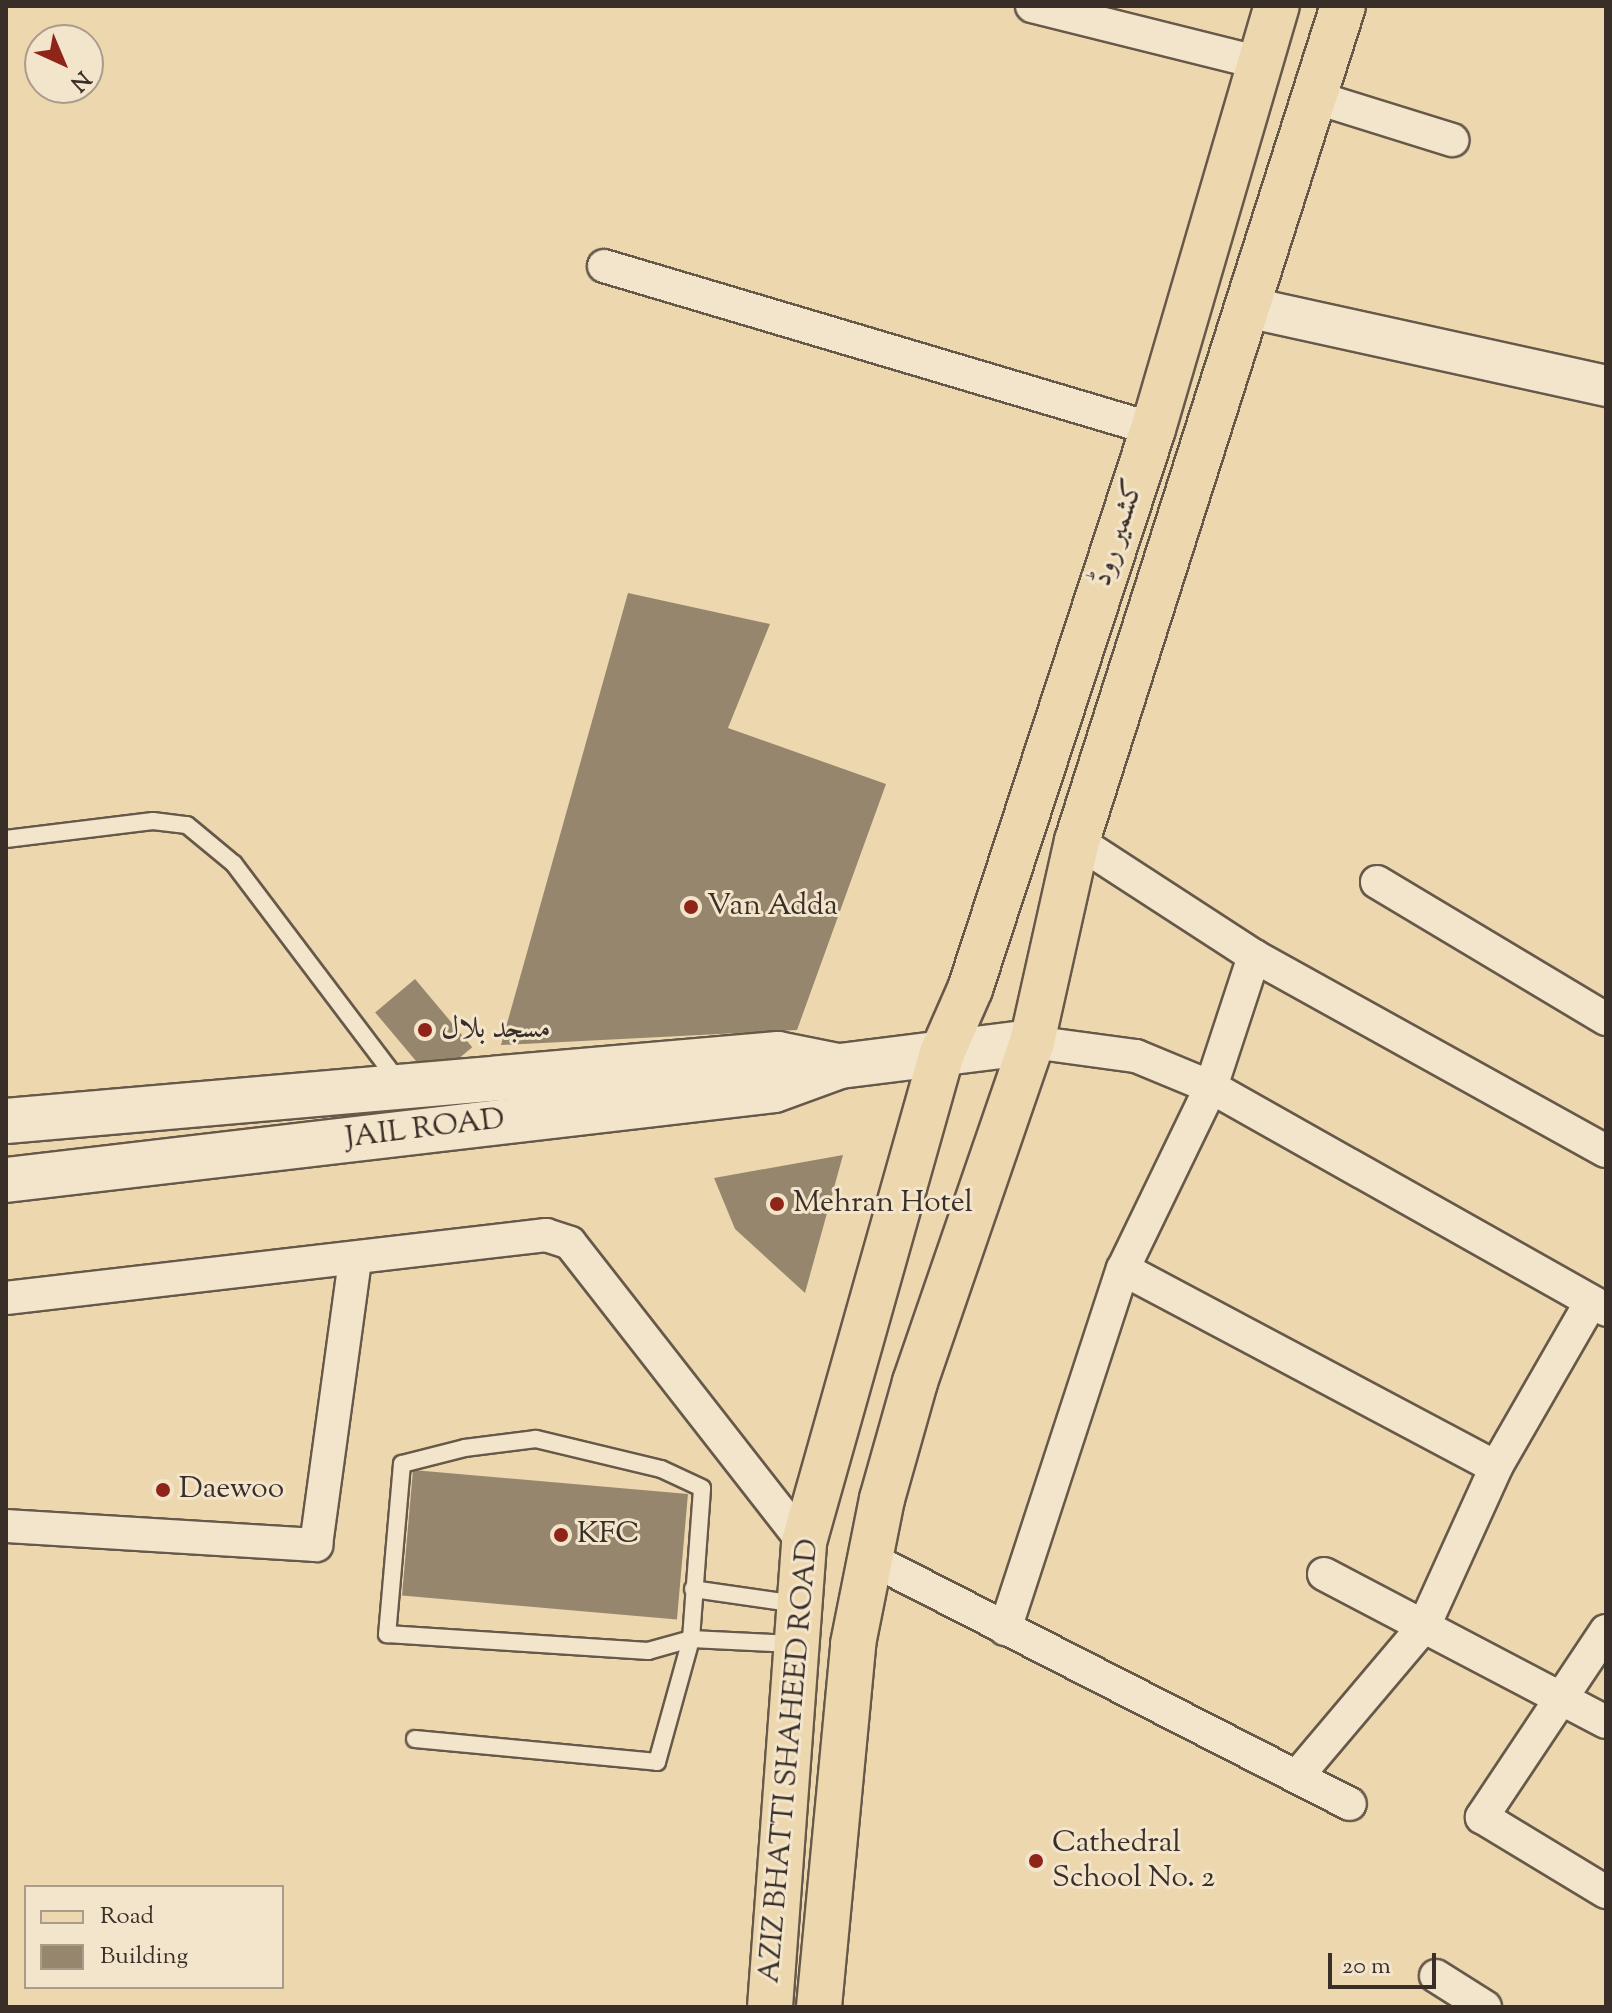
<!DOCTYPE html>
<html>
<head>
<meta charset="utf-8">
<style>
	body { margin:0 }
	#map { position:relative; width:1612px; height:2013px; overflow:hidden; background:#edd7af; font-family:"Sorts Mill Goudy",Amiri,serif }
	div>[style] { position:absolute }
	.building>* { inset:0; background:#97866e; transform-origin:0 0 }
	.roads { filter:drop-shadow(2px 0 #67594a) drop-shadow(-2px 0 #67594a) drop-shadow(0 2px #67594a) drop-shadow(0 -2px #67594a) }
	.service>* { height:16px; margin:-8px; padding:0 8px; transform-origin:8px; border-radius:8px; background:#f3e5cb }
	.minor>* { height:32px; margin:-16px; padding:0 16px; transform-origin:16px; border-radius:16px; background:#f3e5cb }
	.tertiary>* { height:40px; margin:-20px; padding:0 20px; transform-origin:20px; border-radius:20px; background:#f3e5cb }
	.secondary>* { height:44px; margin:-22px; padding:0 22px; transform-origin:22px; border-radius:22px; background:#f3e5cb }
	.primary>* { height:44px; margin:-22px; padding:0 22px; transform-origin:22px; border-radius:22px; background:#edd7af }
	.dots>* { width:22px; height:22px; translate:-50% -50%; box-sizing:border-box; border:4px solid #f3e5cb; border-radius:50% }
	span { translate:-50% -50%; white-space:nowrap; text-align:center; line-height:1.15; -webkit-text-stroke:6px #f3e5cb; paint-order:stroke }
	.street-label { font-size:30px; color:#3a2f28 }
	.poi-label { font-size:30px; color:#3a2f28 }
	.left { translate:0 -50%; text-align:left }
	.frame { position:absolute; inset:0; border:8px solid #3a2f28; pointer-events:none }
	.legend { position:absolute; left:24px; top:1885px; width:260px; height:104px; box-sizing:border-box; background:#f3e5cb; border:2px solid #a99c8a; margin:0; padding:10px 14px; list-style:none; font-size:24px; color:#3a2f28 }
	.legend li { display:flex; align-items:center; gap:16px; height:40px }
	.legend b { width:40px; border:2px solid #a99c8a }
	.north { position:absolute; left:24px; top:24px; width:80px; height:80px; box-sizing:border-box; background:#f3e5cb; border:2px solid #a99c8a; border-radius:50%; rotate:136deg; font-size:22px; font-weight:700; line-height:32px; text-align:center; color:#3a2f28 }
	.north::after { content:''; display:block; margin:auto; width:28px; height:36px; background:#8f2418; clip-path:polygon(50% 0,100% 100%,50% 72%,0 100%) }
	.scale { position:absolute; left:1328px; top:1953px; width:108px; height:36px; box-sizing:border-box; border:4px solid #3a2f28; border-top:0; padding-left:10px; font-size:24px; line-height:28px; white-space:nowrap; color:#3a2f28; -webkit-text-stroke:6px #f3e5cb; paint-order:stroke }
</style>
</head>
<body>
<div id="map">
	<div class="building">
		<i style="clip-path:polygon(628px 593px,770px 624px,728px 728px,886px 784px,797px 1030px,501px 1045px)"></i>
		<i style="left:415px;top:979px;width:89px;height:52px;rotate:50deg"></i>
		<i style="clip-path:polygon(843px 1155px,805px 1293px,735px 1229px,714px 1178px)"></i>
		<i style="left:413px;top:1470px;width:276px;height:126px;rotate:5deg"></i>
	</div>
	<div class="roads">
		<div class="service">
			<i style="left:6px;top:839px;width:148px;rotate:-7deg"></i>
			<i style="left:153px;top:821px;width:34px;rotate:7deg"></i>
			<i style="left:187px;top:825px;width:61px;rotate:39.7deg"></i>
			<i style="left:234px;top:864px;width:273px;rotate:52.9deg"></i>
			<i style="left:693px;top:1589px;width:105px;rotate:8.2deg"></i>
			<i style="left:415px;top:1739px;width:243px;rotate:5.4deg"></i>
			<i style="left:657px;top:1762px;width:128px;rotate:-74.5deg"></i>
			<i style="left:691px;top:1639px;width:151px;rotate:-85.8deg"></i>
			<i style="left:702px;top:1488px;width:45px;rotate:-155.1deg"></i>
			<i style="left:661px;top:1469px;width:129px;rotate:-166.5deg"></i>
			<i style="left:536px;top:1439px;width:72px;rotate:172.8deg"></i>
			<i style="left:465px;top:1448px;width:65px;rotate:165.7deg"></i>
			<i style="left:402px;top:1464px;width:171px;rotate:95deg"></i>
			<i style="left:387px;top:1634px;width:262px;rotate:3.7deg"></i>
			<i style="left:648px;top:1651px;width:45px;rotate:-15.6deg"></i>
			<i style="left:691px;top:1639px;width:102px;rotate:2.8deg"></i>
		</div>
		<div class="minor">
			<i style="left:1032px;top:6px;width:236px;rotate:14deg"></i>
			<i style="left:1314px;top:97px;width:145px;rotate:17.3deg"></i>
			<i style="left:604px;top:266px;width:573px;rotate:16.54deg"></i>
			<i style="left:1077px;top:841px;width:211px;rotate:33deg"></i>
			<i style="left:1254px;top:956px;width:402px;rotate:29deg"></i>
			<i style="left:1377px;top:882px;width:267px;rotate:30.9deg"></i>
			<i style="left:1032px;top:1042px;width:105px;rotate:7.7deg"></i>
			<i style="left:1136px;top:1056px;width:81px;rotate:22.5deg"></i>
			<i style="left:1211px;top:1087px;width:454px;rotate:29.4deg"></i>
			<i style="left:1123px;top:1269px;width:422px;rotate:28deg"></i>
			<i style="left:6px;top:1298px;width:544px;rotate:-6.65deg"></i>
			<i style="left:546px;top:1235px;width:25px;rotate:18deg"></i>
			<i style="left:570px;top:1243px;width:380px;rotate:52deg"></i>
			<i style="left:6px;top:1526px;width:311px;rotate:3.5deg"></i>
			<i style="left:316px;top:1545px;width:287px;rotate:-82.2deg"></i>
			<i style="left:869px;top:1558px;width:540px;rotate:27.09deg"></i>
			<i style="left:1324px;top:1574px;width:318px;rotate:27.7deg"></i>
			<i style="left:1005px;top:1629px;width:379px;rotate:-71.9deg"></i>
			<i style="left:1123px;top:1269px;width:202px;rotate:-64.2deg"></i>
			<i style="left:1211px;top:1087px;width:138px;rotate:-71.8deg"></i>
			<i style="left:1606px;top:1631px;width:224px;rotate:123.7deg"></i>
			<i style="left:1482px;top:1817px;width:145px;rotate:31.2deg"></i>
			<i style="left:1299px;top:1774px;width:194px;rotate:-49.8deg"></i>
			<i style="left:1424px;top:1626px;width:175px;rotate:-65.6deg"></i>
			<i style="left:1496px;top:1467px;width:190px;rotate:-60.1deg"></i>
			<i style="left:1436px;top:1976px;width:58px;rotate:32.3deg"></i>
		</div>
		<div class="tertiary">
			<i style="left:1247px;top:307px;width:368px;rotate:12.4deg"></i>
		</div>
		<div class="secondary">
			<i style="left:6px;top:1121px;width:775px;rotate:-4.96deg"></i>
			<i style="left:778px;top:1054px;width:61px;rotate:11.3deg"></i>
			<i style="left:6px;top:1180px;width:773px;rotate:-6.68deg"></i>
			<i style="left:774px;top:1090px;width:70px;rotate:-20deg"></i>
			<i style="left:840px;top:1066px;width:193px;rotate:-7.1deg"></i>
		</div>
		<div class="primary">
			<i style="left:770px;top:2007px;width:466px;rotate:-85.8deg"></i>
			<i style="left:804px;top:1542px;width:508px;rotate:-74.24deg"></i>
			<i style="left:942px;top:1053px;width:70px;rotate:-66.4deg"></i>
			<i style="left:970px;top:989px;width:589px;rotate:-71.9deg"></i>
			<i style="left:1153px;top:429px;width:441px;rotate:-73.7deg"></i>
			<i style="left:819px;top:2007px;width:365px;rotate:-84.6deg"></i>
			<i style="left:853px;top:1644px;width:148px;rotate:-78.7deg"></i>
			<i style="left:882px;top:1499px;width:122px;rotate:-74.2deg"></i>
			<i style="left:915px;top:1382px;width:360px;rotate:-71deg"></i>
			<i style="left:1032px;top:1042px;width:206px;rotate:-77.4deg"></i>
			<i style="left:1077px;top:841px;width:876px;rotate:-72.33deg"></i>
		</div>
	</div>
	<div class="dots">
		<i style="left:691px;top:907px;background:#8f2418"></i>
		<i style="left:425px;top:1030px;background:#8f2418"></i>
		<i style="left:777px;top:1204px;background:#8f2418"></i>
		<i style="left:163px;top:1490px;background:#8f2418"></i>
		<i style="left:561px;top:1535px;background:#8f2418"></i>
		<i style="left:1036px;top:1861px;background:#8f2418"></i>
	</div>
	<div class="street-label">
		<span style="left:1119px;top:533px;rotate:-72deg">کشمیر روڈ</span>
		<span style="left:425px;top:1130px;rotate:-7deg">JAIL ROAD</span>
		<span style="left:790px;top:1761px;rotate:-85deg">AZIZ BHATTI SHAHEED ROAD</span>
	</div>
	<div class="poi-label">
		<span class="left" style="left:707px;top:907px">Van Adda</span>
		<span class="left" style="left:441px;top:1030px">مسجد بلال</span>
		<span class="left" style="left:793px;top:1204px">Mehran Hotel</span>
		<span class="left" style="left:179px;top:1490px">Daewoo</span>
		<span class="left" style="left:577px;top:1535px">KFC</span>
		<span class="left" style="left:1052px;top:1861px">Cathedral<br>School No. 2</span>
	</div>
	<div class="frame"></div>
	<ul class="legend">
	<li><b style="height:10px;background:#edd7af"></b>Road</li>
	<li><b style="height:22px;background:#97866e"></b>Building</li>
	</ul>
	<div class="north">N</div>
	<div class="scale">20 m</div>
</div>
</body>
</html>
